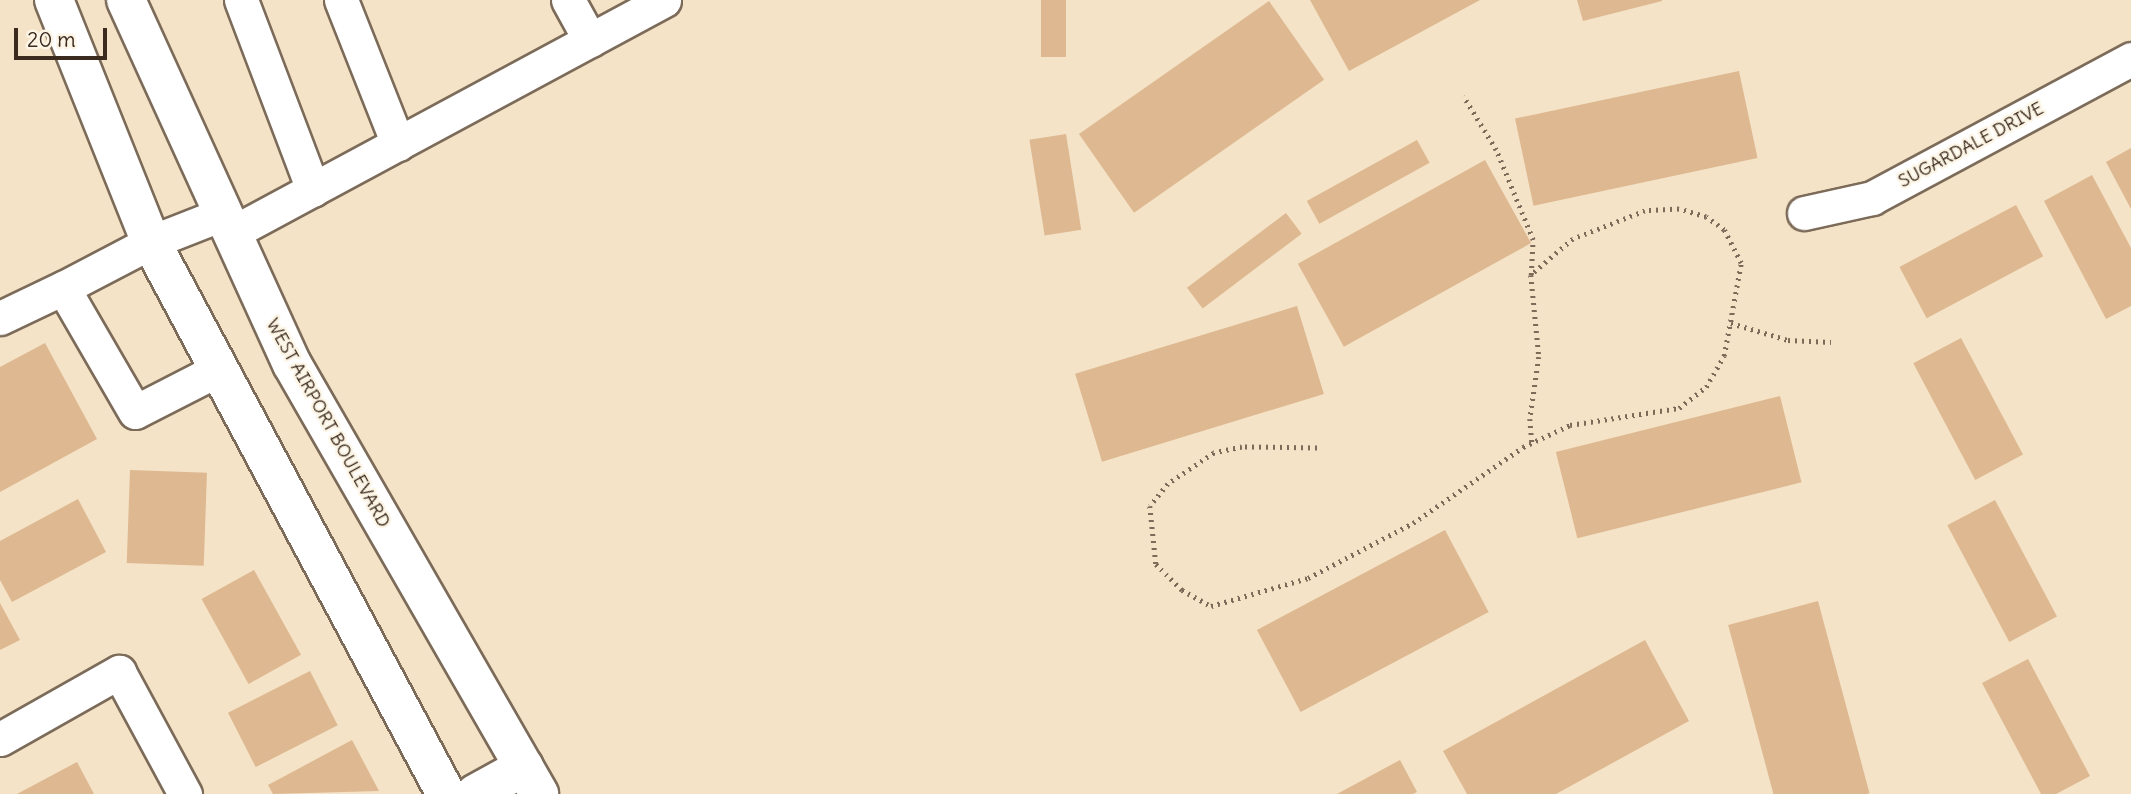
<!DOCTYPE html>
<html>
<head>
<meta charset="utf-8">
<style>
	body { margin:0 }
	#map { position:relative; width:2131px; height:794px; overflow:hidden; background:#f4e3c7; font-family:Delius,sans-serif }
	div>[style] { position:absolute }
	.building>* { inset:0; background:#deb890; transform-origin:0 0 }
	.path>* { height:4.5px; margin-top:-2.25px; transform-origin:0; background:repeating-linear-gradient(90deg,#7c6b59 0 2px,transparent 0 7px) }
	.roads { filter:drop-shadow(2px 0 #7c6b59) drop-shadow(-2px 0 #7c6b59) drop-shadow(0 2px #7c6b59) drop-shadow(0 -2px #7c6b59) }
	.minor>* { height:33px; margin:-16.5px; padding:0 16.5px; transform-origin:16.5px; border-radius:16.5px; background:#fff }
	.major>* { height:38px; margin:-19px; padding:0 19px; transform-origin:19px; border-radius:19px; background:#fff }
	span { translate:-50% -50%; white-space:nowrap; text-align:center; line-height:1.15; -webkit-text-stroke:5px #fcf5e5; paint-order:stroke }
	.street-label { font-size:18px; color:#3b2a1e }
	.scale { position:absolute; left:14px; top:28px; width:93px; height:32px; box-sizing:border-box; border:4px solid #3b2a1e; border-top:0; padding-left:9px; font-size:21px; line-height:24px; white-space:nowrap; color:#3b2a1e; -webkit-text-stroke:5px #fcf5e5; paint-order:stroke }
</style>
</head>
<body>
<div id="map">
	<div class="building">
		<i style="left:1041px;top:0;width:25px;height:57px"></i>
		<i style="clip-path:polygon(1310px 0,1480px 0,1349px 71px)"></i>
		<i style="clip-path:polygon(1577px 0,1662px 0,1662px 1px,1583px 21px)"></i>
		<i style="left:1269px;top:1px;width:96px;height:232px;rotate:55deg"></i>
		<i style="left:1739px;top:71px;width:89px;height:229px;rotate:78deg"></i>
		<i style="left:1066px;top:134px;width:97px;height:37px;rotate:81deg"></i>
		<i style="left:1417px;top:140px;width:26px;height:126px;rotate:61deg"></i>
		<i style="clip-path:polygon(2131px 148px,2131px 209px,2106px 162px)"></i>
		<i style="left:1485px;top:160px;width:95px;height:214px;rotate:61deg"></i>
		<i style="clip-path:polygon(2092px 175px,2131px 248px,2131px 306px,2106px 319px,2044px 201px)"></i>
		<i style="left:2016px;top:205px;width:58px;height:132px;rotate:62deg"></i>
		<i style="left:1286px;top:213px;width:26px;height:124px;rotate:53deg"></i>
		<i style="left:1297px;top:306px;width:92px;height:232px;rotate:73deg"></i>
		<i style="left:1961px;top:338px;width:132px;height:54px;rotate:62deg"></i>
		<i style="clip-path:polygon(45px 343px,97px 439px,0 492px,0 367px)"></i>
		<i style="left:1780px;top:396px;width:89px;height:231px;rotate:76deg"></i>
		<i style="left:130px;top:470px;width:77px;height:93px;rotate:2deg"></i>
		<i style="clip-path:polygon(78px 499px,106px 552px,12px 602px,0 580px,0 541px)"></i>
		<i style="left:1995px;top:500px;width:132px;height:54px;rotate:62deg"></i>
		<i style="left:1445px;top:530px;width:93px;height:213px;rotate:62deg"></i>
		<i style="left:254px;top:570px;width:97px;height:60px;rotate:61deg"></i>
		<i style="left:1818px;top:601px;width:199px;height:93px;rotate:75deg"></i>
		<i style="clip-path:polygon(0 603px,20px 640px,0 650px)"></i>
		<i style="clip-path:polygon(1645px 640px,1689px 721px,1556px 794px,1467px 794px,1443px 751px)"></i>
		<i style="clip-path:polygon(2028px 659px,2090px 776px,2056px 794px,2041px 794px,1982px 683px)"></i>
		<i style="left:310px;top:671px;width:61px;height:92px;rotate:63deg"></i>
		<i style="clip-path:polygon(352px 740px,379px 791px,273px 794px,268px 785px)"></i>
		<i style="clip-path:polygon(1400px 760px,1417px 792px,1413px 794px,1337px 794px)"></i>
		<i style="clip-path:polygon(77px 762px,94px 794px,17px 794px)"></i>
	</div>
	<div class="path">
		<i style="left:1531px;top:275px;width:82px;rotate:84.4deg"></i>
		<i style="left:1539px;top:357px;width:63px;rotate:98.3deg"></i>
		<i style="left:1530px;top:419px;width:24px;rotate:85deg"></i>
		<i style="left:1731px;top:323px;width:59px;rotate:16.6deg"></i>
		<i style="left:1788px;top:340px;width:43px;rotate:2.7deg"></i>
		<i style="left:1317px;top:448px;width:75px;rotate:-179.2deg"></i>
		<i style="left:1242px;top:447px;width:29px;rotate:168deg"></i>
		<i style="left:1214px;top:453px;width:55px;rotate:146deg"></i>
		<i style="left:1168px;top:484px;width:28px;rotate:129deg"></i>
		<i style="left:1150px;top:506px;width:58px;rotate:84.1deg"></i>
		<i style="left:1156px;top:564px;width:37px;rotate:45deg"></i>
		<i style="left:1182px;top:590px;width:33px;rotate:29deg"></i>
		<i style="left:1211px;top:606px;width:101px;rotate:-16.1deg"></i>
		<i style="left:1308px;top:578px;width:119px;rotate:-27.6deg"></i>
		<i style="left:1413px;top:523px;width:134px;rotate:-34.6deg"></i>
		<i style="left:1523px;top:447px;width:52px;rotate:-25.1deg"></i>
		<i style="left:1570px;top:425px;width:110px;rotate:-8.9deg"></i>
		<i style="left:1679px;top:408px;width:34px;rotate:-38deg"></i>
		<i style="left:1706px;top:387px;width:36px;rotate:-60deg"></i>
		<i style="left:1724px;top:356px;width:95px;rotate:-79.6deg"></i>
		<i style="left:1741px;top:263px;width:37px;rotate:-117deg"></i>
		<i style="left:1724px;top:230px;width:22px;rotate:-144deg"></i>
		<i style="left:1706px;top:217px;width:28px;rotate:-163deg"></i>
		<i style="left:1679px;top:209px;width:34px;rotate:177deg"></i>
		<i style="left:1645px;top:211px;width:77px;rotate:158.7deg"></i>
		<i style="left:1573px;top:239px;width:55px;rotate:139.4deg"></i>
		<i style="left:1531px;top:275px;width:35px;rotate:-87deg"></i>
		<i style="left:1533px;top:240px;width:97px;rotate:-112.3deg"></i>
		<i style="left:1496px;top:150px;width:63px;rotate:-121.4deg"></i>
	</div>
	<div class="roads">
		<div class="minor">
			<i style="left:241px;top:0;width:203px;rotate:69.2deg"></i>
			<i style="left:341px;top:0;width:155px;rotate:68.4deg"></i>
			<i style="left:568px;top:0;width:46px;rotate:61.2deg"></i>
			<i style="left:1804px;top:213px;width:70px;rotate:-12.4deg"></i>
			<i style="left:1872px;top:198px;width:294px;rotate:-28.2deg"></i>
			<i style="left:230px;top:234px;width:493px;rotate:-28.3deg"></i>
			<i style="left:0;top:318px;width:70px;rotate:-25.5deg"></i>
			<i style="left:219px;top:369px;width:94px;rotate:152.9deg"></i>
			<i style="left:135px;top:412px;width:143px;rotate:-120.1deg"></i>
			<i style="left:63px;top:288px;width:99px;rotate:-27.6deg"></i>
			<i style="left:151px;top:242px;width:74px;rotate:-21.4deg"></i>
			<i style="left:0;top:739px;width:137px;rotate:-29.4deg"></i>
			<i style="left:119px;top:672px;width:139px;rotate:61.6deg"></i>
		</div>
		<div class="major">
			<i style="left:54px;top:0;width:261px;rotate:68.2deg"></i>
			<i style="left:151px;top:242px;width:626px;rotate:61.88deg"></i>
			<i style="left:126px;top:0;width:400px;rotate:65.5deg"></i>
			<i style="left:292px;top:364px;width:496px;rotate:60.1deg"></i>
			<i style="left:475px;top:794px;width:56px;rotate:-28.9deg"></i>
		</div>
	</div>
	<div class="street-label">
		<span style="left:1971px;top:145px;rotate:-28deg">SUGARDALE DRIVE</span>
		<span style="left:328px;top:423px;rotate:61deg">WEST AIRPORT BOULEVARD</span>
	</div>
	<div class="scale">20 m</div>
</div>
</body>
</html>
